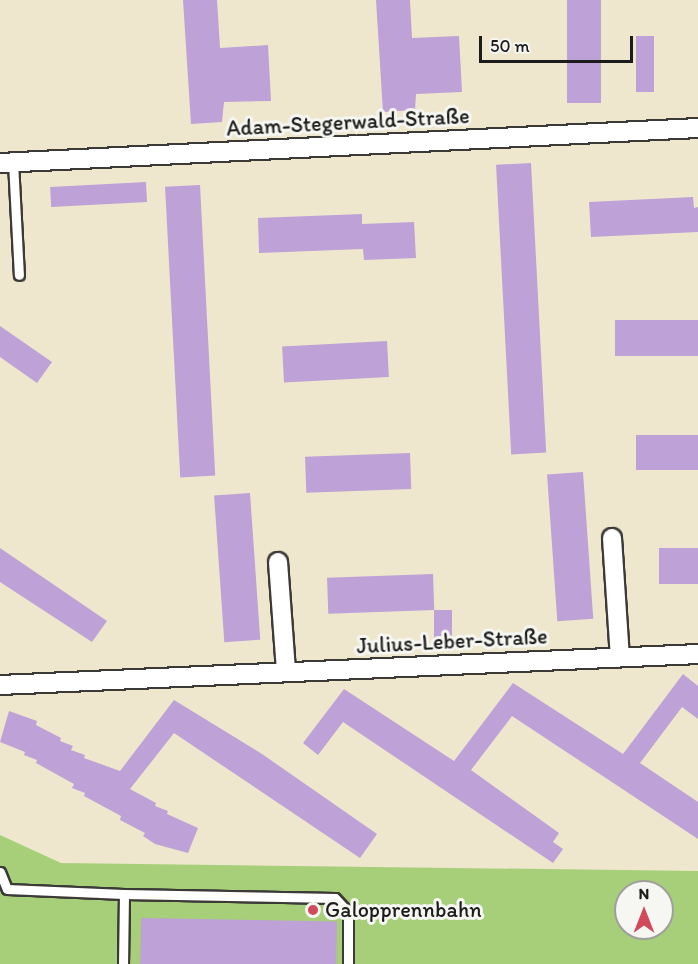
<!DOCTYPE html>
<html>
<head>
<meta charset="utf-8">
<style>
	body { margin:0 }
	#map { position:relative; width:698px; height:964px; overflow:hidden; background:#eee7cd; font-family:Itim,sans-serif }
	div>[style] { position:absolute }
	.green>* { inset:0; background:#a7cf7a }
	.building>* { inset:0; background:#bda1d7; transform-origin:0 0 }
	.roads { filter:drop-shadow(2px 0 #3c3a37) drop-shadow(-2px 0 #3c3a37) drop-shadow(0 2px #3c3a37) drop-shadow(0 -2px #3c3a37) }
	.lane>* { height:9px; margin:-4.5px; padding:0 4.5px; transform-origin:4.5px; border-radius:4.5px; background:#fff }
	.street>* { height:18px; margin:-9px; padding:0 9px; transform-origin:9px; border-radius:9px; background:#fff }
	.dots>* { width:16px; height:16px; translate:-50% -50%; box-sizing:border-box; border:3px solid #f6f6f2; border-radius:50% }
	span { translate:-50% -50%; white-space:nowrap; text-align:center; line-height:1.15; -webkit-text-stroke:6px #f6f6f2; paint-order:stroke }
	.street-label { font-size:22px; color:#1c1c1c }
	.poi-label { font-size:22px; color:#1c1c1c }
	.left { translate:0 -50%; text-align:left }
	.north { position:absolute; left:614px; top:880px; width:60px; height:60px; box-sizing:border-box; background:#f6f6f2; border:2px solid #9f9f9c; border-radius:50%; rotate:0deg; font-size:16px; font-weight:700; line-height:24px; text-align:center; color:#1c1c1c }
	.north::after { content:''; display:block; margin:auto; width:21px; height:27px; background:#d1495b; clip-path:polygon(50% 0,100% 100%,50% 72%,0 100%) }
	.scale { position:absolute; left:479px; top:36px; width:154px; height:27px; box-sizing:border-box; border:3px solid #1c1c1c; border-top:0; padding-left:8px; font-size:18px; line-height:21px; white-space:nowrap; color:#1c1c1c; -webkit-text-stroke:4px #f6f6f2; paint-order:stroke }
</style>
</head>
<body>
<div id="map">
	<div class="green">
		<i style="clip-path:polygon(evenodd,0 835px,61px 863px,698px 871px,698px 964px,0 964px,0 835px,626px 892px,662px 892px,662px 928px,626px 928px,626px 892px)"></i>
	</div>
	<div class="building">
		<i style="clip-path:polygon(183px 0,217px 0,220px 48px,268px 45px,271px 101px,224px 102px,222px 122px,191px 124px)"></i>
		<i style="clip-path:polygon(376px 0,410px 0,412px 38px,459px 36px,462px 92px,416px 94px,415px 110px,383px 112px)"></i>
		<i style="left:567px;top:0;width:34px;height:103px"></i>
		<i style="left:636px;top:36px;width:18px;height:56px"></i>
		<i style="left:531px;top:163px;width:290px;height:35px;rotate:87deg"></i>
		<i style="left:146px;top:182px;width:20px;height:96px;rotate:87deg"></i>
		<i style="left:200px;top:185px;width:291px;height:35px;rotate:87deg"></i>
		<i style="clip-path:polygon(693px 197px,694px 208px,698px 207px,698px 232px,591px 237px,589px 202px)"></i>
		<i style="clip-path:polygon(362px 214px,362px 224px,414px 222px,416px 258px,364px 260px,363px 249px,259px 253px,258px 218px)"></i>
		<i style="left:698px;top:320px;width:36px;height:83px;rotate:90deg"></i>
		<i style="clip-path:polygon(0 326px,52px 362px,37px 383px,0 357px)"></i>
		<i style="left:387px;top:341px;width:36px;height:105px;rotate:87deg"></i>
		<i style="left:698px;top:435px;width:35px;height:62px;rotate:90deg"></i>
		<i style="left:410px;top:453px;width:36px;height:105px;rotate:88deg"></i>
		<i style="left:583px;top:472px;width:147px;height:36px;rotate:86deg"></i>
		<i style="left:250px;top:493px;width:147px;height:36px;rotate:86deg"></i>
		<i style="clip-path:polygon(0 548px,107px 621px,92px 642px,0 582px)"></i>
		<i style="left:698px;top:548px;width:36px;height:39px;rotate:90deg"></i>
		<i style="left:433px;top:574px;width:36px;height:106px;rotate:88deg"></i>
		<i style="left:434px;top:610px;width:18px;height:33px"></i>
		<i style="clip-path:polygon(683px 674px,698px 686px,698px 719px,682px 707px,640px 763px,698px 802px,698px 839px,512px 716px,471px 770px,559px 833px,553px 842px,563px 849px,553px 863px,343px 722px,318px 755px,303px 743px,344px 689px,454px 761px,513px 683px,623px 754px)"></i>
		<i style="clip-path:polygon(174px 700px,262px 754px,377px 834px,360px 858px,174px 733px,130px 789px,156px 803px,155px 806px,168px 811px,167px 814px,198px 828px,188px 853px,155px 844px,143px 836px,145px 833px,120px 820px,121px 816px,84px 796px,85px 793px,72px 788px,74px 784px,36px 763px,37px 760px,24px 755px,25px 752px,0 742px,9px 711px,37px 721px,36px 725px,61px 738px,60px 741px,73px 746px,71px 750px,85px 755px,84px 758px,120px 771px)"></i>
		<i style="left:141px;top:918px;width:196px;height:46px;rotate:1deg"></i>
	</div>
	<div class="roads">
		<div class="lane">
			<i style="left:13px;top:162px;width:113px;rotate:87deg"></i>
			<i style="left:0;top:872px;width:18px;rotate:68deg"></i>
			<i style="left:7px;top:889px;width:117px;rotate:2.4deg"></i>
			<i style="left:124px;top:894px;width:70px;rotate:90.8deg"></i>
			<i style="left:124px;top:894px;width:211px;rotate:1.1deg"></i>
			<i style="left:335px;top:898px;width:19px;rotate:47deg"></i>
			<i style="left:348px;top:912px;width:52px;rotate:90deg"></i>
		</div>
		<div class="street">
			<i style="left:0;top:163px;width:699px;rotate:-2.87deg"></i>
			<i style="left:612px;top:538px;width:119px;rotate:86.2deg"></i>
			<i style="left:278px;top:562px;width:109px;rotate:85.8deg"></i>
			<i style="left:0;top:685px;width:699px;rotate:-2.54deg"></i>
		</div>
	</div>
	<div class="dots">
		<i style="left:313px;top:910px;background:#d1495b"></i>
	</div>
	<div class="street-label">
		<span style="left:348px;top:122px;rotate:-3deg">Adam-Stegerwald-Straße</span>
		<span style="left:452px;top:641px;rotate:-3deg">Julius-Leber-Straße</span>
	</div>
	<div class="poi-label">
		<span class="left" style="left:325px;top:910px">Galopprennbahn</span>
	</div>
	<div class="north">N</div>
	<div class="scale">50 m</div>
</div>
</body>
</html>
